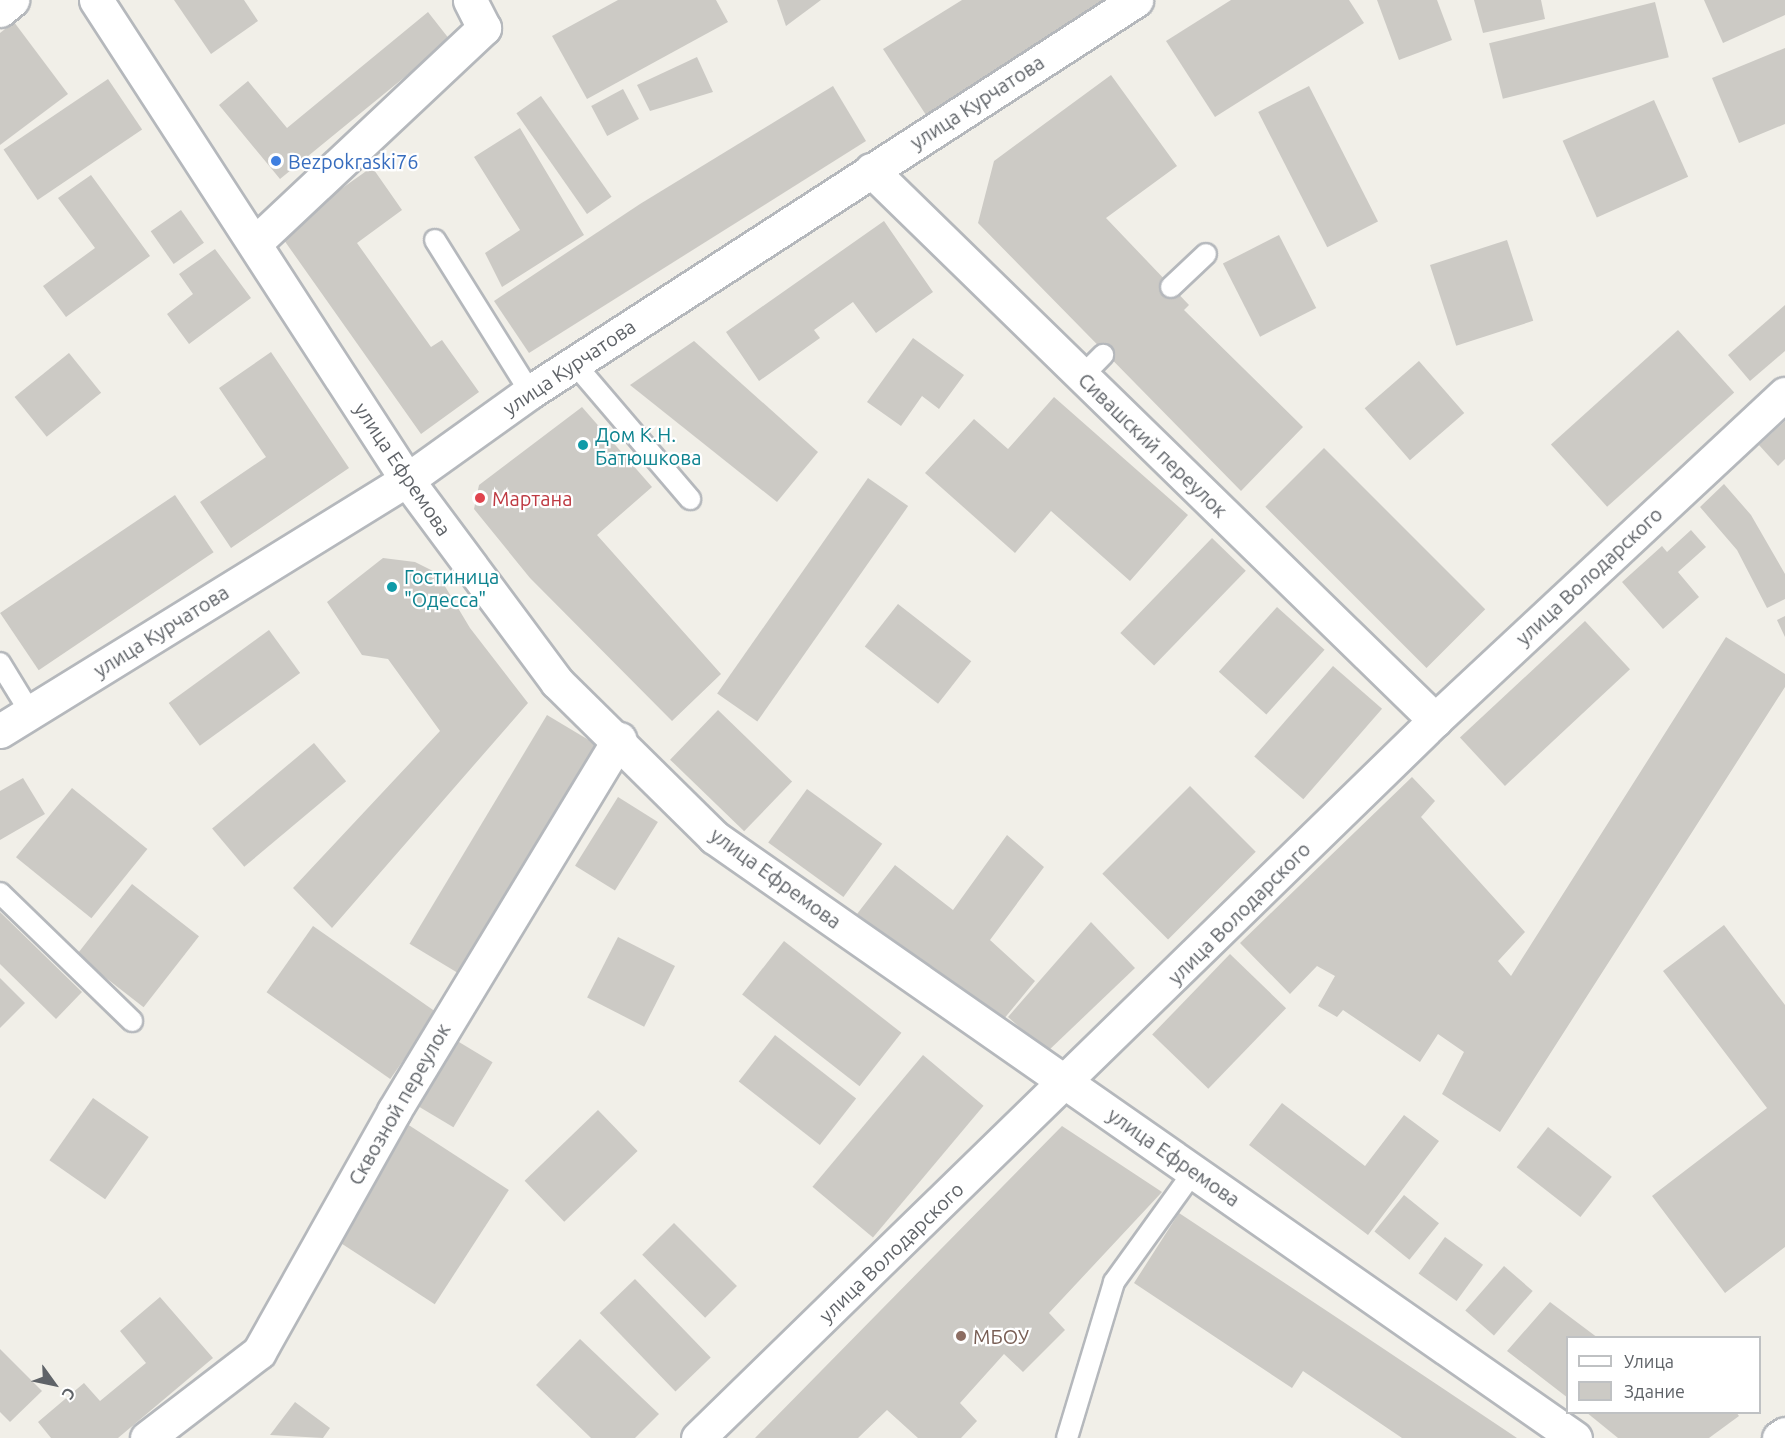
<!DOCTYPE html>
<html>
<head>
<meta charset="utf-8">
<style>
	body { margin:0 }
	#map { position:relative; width:1785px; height:1438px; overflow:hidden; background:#f1efe8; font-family:Ubuntu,sans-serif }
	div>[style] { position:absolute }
	.building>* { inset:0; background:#cccac5; transform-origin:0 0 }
	.roads { filter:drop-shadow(2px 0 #b5b8bc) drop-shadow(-2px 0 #b5b8bc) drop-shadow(0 2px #b5b8bc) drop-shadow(0 -2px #b5b8bc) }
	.service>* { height:20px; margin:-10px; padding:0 10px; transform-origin:10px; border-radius:10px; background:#fff }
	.minor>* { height:33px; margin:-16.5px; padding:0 16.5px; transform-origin:16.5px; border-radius:16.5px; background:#fff }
	.secondary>* { height:33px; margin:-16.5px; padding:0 16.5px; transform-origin:16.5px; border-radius:16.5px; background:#fff }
	.dots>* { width:16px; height:16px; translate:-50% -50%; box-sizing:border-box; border:3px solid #fff; border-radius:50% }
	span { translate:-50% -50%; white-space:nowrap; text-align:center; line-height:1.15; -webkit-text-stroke:4.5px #fff; paint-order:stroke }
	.street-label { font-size:20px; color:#5f6368 }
	.shop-label { font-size:20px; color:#366cbe }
	.left { translate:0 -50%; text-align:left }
	.culture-label { font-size:20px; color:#0d838f }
	.health-label { font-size:20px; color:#be3a42 }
	.education-label { font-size:20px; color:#785e54 }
	.legend { position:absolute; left:1566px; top:1336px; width:195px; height:78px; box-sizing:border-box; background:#fff; border:2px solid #bfc1c3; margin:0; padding:8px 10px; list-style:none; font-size:18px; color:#5f6368 }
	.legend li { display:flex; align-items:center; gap:12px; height:30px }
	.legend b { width:30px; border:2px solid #bfc1c3 }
	.north { position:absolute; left:24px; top:1354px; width:60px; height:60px; -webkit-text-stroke:4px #fff; paint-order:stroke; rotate:123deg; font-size:16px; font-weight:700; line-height:24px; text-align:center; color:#5f6368 }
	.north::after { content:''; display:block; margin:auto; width:21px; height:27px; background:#5f6368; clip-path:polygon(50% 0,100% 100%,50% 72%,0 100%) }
</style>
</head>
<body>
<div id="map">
	<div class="building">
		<i style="clip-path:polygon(174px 0,244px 0,258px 21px,211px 54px)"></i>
		<i style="clip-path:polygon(618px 0,716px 0,728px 22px,587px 99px,552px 36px)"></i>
		<i style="clip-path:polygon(777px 0,821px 0,786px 26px)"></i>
		<i style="clip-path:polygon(962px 0,1106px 0,926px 115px,883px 49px)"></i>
		<i style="clip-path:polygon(1231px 0,1349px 0,1364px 23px,1215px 117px,1166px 41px)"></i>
		<i style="clip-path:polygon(1377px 0,1437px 0,1452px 40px,1399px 60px)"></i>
		<i style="clip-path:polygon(1474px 0,1541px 0,1545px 19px,1483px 33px)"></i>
		<i style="clip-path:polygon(1704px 0,1785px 0,1785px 15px,1723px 43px)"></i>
		<i style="left:1655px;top:2px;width:57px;height:171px;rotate:76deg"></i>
		<i style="clip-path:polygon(428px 12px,450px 40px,280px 179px,219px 105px,248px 81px,287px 128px)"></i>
		<i style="clip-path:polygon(14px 22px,68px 94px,0 145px,0 33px)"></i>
		<i style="clip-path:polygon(1785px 48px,1785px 124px,1739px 143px,1712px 78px)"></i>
		<i style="clip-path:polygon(697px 57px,713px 92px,650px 111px,637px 85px)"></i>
		<i style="clip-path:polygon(1111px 75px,1177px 166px,1106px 218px,1189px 305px,1184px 310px,1303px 427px,1241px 491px,978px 223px,994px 161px)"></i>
		<i style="left:108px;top:79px;width:61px;height:126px;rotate:56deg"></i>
		<i style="clip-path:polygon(833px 86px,866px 141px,529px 353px,494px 301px,640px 204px)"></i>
		<i style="left:1309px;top:86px;width:152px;height:57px;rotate:63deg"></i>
		<i style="left:623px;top:89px;width:34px;height:36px;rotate:62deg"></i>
		<i style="left:541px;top:96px;width:123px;height:30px;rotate:55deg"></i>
		<i style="left:1654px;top:100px;width:84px;height:100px;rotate:66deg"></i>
		<i style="clip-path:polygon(520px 128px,584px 235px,502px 287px,485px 253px,520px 230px,474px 157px)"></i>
		<i style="clip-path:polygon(372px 167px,402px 210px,357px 243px,431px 347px,442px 340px,479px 392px,421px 434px,279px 233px)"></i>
		<i style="clip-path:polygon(91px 175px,150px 256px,66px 317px,43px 286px,95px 248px,58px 198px)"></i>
		<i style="left:181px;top:210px;width:40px;height:37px;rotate:55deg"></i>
		<i style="clip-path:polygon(884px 221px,933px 292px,876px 333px,853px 302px,814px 330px,820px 338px,759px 381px,726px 332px)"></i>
		<i style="left:1279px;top:235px;width:82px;height:63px;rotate:63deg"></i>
		<i style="left:1507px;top:240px;width:85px;height:81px;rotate:72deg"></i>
		<i style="clip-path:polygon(215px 249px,251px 298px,189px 344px,167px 314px,193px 294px,179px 274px)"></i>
		<i style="clip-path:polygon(1785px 305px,1785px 351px,1750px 381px,1728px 355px)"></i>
		<i style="left:1678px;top:330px;width:84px;height:171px;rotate:48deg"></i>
		<i style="clip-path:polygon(913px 338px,964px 375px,939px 409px,922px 396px,901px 426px,867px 402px)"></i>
		<i style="clip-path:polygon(694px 341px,818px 452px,777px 502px,630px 385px)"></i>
		<i style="clip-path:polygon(271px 352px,349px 468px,231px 548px,200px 502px,266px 457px,219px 388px)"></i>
		<i style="left:69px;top:353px;width:51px;height:70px;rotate:51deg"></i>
		<i style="left:1419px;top:361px;width:69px;height:72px;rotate:49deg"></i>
		<i style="clip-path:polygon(1054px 397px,1188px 515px,1130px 581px,1051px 511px,1015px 553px,925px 473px,974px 419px,1008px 449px)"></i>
		<i style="clip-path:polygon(582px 407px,652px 487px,597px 535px,721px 674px,672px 721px,530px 578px,474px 509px,479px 485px)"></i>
		<i style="clip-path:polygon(1785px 421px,1785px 459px,1778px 466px,1759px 445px)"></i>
		<i style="left:1324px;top:448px;width:228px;height:83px;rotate:45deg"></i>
		<i style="left:868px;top:478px;width:49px;height:263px;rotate:35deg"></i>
		<i style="clip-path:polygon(1724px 484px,1751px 515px,1785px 574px,1785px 599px,1767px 608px,1737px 550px,1700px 507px)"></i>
		<i style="left:175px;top:495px;width:69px;height:211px;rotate:56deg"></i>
		<i style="clip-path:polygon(1691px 530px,1706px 547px,1678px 572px,1699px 597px,1663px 629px,1622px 582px,1662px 546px,1667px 552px)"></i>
		<i style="left:1212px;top:538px;width:47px;height:132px;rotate:44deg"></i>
		<i style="clip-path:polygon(383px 558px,415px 562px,437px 573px,470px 628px,528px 703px,332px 928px,293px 888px,440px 731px,388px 659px,362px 655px,327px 602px)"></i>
		<i style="left:898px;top:604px;width:93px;height:54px;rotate:38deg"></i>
		<i style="left:1277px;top:607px;width:64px;height:87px;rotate:42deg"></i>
		<i style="clip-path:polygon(1785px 616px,1785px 637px,1777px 620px)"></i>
		<i style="left:1585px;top:621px;width:66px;height:171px;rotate:47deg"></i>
		<i style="left:269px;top:630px;width:53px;height:124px;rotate:54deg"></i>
		<i style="clip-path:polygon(1726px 637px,1785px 674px,1785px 687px,1500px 1132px,1442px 1094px,1464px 1052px,1438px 1034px,1420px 1062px,1343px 1010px,1337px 1017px,1318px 1006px,1335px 976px,1317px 966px,1290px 994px,1240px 943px,1412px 777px,1435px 801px,1421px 817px,1525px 932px,1498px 961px,1511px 976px)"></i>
		<i style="left:1333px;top:666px;width:65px;height:120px;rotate:41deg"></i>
		<i style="left:718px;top:710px;width:103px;height:69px;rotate:44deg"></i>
		<i style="left:547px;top:715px;width:57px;height:267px;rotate:31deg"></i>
		<i style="left:314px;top:743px;width:50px;height:133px;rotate:50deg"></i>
		<i style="clip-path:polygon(23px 778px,45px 814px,0 840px,0 791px)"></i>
		<i style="left:1190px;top:786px;width:93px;height:124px;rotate:45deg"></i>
		<i style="left:72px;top:788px;width:97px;height:89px;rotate:39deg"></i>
		<i style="left:807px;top:789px;width:93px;height:66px;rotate:36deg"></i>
		<i style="left:618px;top:797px;width:47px;height:81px;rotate:32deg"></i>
		<i style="clip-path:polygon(1007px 835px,1044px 867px,990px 940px,1035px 981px,1003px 1020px,857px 914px,895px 865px,953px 910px)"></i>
		<i style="left:132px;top:884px;width:85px;height:90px;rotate:38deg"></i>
		<i style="clip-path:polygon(0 912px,82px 992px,56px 1019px,0 964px)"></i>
		<i style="clip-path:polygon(1091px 922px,1135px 968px,1047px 1052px,1008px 1017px)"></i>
		<i style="clip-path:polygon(1724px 925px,1785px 1005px,1785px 1247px,1725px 1293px,1652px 1196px,1767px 1108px,1663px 971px)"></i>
		<i style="left:313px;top:926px;width:151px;height:81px;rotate:35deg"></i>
		<i style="left:618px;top:937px;width:64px;height:68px;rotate:27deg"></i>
		<i style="left:784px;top:941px;width:149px;height:68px;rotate:38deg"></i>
		<i style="left:1230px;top:954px;width:78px;height:112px;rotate:44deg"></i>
		<i style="clip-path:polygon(0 978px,25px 1003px,0 1028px)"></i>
		<i style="left:775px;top:1035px;width:103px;height:59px;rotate:38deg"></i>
		<i style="left:454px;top:1039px;width:45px;height:76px;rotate:31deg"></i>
		<i style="left:923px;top:1055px;width:79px;height:172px;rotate:40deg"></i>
		<i style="left:93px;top:1098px;width:68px;height:76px;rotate:35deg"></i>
		<i style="clip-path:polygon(1282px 1103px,1365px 1166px,1404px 1115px,1439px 1141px,1368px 1235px,1249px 1145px)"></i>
		<i style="left:598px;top:1110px;width:57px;height:102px;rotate:46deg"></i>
		<i style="left:404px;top:1122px;width:125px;height:136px;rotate:33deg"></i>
		<i style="clip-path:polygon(1062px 1126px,1162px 1192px,1049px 1313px,1065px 1330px,1023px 1372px,1004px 1354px,960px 1403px,977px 1421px,961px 1438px,918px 1438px,887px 1410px,858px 1438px,755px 1438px)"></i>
		<i style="left:1548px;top:1127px;width:81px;height:51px;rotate:38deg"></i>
		<i style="left:1404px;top:1195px;width:45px;height:47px;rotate:39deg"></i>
		<i style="clip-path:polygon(1179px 1213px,1339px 1319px,1517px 1438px,1402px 1438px,1303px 1371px,1292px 1388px,1134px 1283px)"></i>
		<i style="left:674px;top:1223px;width:89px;height:45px;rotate:45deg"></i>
		<i style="left:1445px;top:1237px;width:47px;height:45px;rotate:36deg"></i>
		<i style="left:1504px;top:1266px;width:38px;height:59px;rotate:41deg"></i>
		<i style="left:635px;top:1279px;width:109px;height:49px;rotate:46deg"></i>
		<i style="clip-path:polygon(160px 1297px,213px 1358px,118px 1438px,51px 1438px,38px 1422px,84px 1383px,100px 1401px,146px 1363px,120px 1331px)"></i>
		<i style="clip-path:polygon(1550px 1302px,1598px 1338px,1568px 1338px,1568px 1398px,1507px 1351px)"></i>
		<i style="clip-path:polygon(580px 1339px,659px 1414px,635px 1438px,591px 1438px,536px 1385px)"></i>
		<i style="clip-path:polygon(0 1349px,42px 1391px,10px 1422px,0 1412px)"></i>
		<i style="clip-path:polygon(295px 1402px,330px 1428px,323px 1438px,270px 1435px)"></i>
		<i style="clip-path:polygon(1586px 1412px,1736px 1412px,1739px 1416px,1709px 1438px,1618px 1438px)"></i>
	</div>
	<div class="roads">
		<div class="service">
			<i style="left:435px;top:240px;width:179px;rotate:58deg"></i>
			<i style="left:1171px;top:287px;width:48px;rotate:-43.3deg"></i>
			<i style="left:574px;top:363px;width:179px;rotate:49.5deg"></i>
			<i style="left:1082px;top:376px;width:30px;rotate:-45deg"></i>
			<i style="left:0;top:663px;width:57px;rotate:58.5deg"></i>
			<i style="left:0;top:893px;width:184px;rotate:44.1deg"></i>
			<i style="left:1067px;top:1438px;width:163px;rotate:-73.2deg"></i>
			<i style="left:1114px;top:1282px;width:137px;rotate:-54.2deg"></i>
		</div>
		<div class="minor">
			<i style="left:96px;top:0;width:572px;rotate:57.06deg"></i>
			<i style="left:407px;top:480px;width:252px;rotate:53.4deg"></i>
			<i style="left:557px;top:682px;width:221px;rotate:44.6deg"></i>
			<i style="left:714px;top:837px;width:1050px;rotate:34.92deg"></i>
			<i style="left:0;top:10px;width:16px;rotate:-40deg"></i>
			<i style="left:871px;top:170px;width:788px;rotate:44.28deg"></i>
			<i style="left:256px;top:242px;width:313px;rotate:-43.2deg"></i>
			<i style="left:484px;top:28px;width:31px;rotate:-117deg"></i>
			<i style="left:0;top:731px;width:478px;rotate:-31.7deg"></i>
			<i style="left:407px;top:480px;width:151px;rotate:-35.6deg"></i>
			<i style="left:530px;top:392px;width:722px;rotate:-32.9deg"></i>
			<i style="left:147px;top:1438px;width:141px;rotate:-37.5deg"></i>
			<i style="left:259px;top:1352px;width:276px;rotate:-60.7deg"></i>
			<i style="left:394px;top:1111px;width:435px;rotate:-58.8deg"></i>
			<i style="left:698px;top:1438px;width:1029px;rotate:-44.25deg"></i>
			<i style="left:1435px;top:720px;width:478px;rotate:-43deg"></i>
		</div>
		<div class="secondary">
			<i style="left:1779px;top:1438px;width:7px;rotate:-34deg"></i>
		</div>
	</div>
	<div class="dots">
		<i style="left:276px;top:161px;background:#3f7fe0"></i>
		<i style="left:583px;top:445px;background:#0f9aa8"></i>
		<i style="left:480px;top:498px;background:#e0444e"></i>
		<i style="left:392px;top:587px;background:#0f9aa8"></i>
		<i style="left:961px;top:1336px;background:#8d6e63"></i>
	</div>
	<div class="street-label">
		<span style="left:977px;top:102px;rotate:-33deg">улица Курчатова</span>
		<span style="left:569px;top:367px;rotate:-34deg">улица Курчатова</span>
		<span style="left:1153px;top:445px;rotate:44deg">Сивашский переулок</span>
		<span style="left:403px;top:469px;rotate:56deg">улица Ефремова</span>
		<span style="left:1589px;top:576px;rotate:-43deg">улица Володарского</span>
		<span style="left:161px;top:631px;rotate:-32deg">улица Курчатова</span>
		<span style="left:776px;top:878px;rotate:36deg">улица Ефремова</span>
		<span style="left:1239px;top:913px;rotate:-45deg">улица Володарского</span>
		<span style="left:399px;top:1104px;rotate:-60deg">Сквозной переулок</span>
		<span style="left:1174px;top:1157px;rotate:35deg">улица Ефремова</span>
		<span style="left:891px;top:1252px;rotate:-44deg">улица Володарского</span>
	</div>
	<div class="shop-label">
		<span class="left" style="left:288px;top:161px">Bezpokraski76</span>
	</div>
	<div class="culture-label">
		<span class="left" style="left:595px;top:446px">Дом К.Н.<br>Батюшкова</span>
		<span class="left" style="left:404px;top:588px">Гостиница<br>"Одесса"</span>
	</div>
	<div class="health-label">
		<span class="left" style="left:492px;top:498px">Мартана</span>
	</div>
	<div class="education-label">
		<span class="left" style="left:973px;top:1336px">МБОУ</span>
	</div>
	<ul class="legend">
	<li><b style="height:8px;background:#fff"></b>Улица</li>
	<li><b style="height:16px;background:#cccac5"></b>Здание</li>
	</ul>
	<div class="north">С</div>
</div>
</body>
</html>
